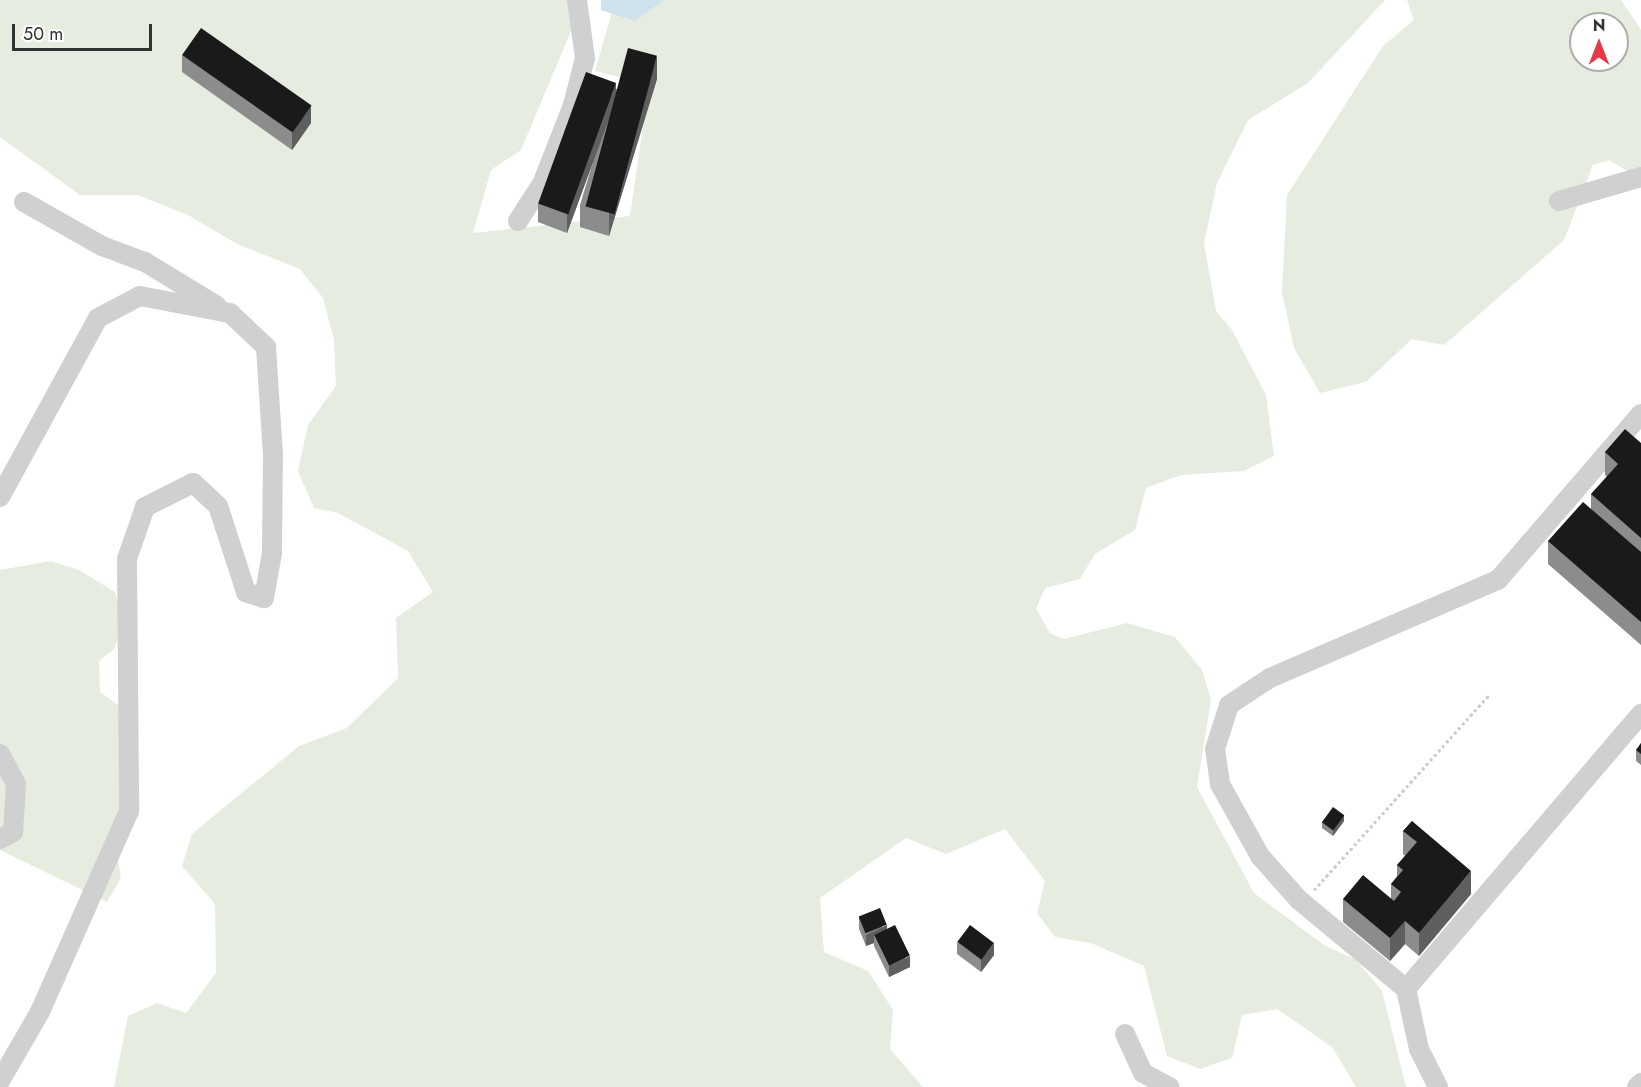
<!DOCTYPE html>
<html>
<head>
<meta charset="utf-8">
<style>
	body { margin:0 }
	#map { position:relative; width:1641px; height:1087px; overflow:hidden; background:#fff; font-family:Jost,sans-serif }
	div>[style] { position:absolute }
	.green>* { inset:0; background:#e6ecdf }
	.water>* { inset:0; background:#cfe2ee }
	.path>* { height:3px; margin-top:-1.5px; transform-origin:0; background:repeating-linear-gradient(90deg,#cdcdcd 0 3px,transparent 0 6px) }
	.minor>* { height:20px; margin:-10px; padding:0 10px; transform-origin:10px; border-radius:10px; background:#d0d0d0 }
	.wall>* { inset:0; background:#8c8c8c }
	.shaded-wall>* { inset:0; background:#5f5f5f }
	.building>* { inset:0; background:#1a1a1a; transform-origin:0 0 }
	span { translate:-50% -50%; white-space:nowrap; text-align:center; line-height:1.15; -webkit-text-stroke:6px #fff; paint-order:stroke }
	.north { position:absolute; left:1569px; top:12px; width:60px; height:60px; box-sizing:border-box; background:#fff; border:2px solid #adadad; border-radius:50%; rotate:0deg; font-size:16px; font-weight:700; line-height:24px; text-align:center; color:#333 }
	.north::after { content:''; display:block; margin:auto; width:21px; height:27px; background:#e63946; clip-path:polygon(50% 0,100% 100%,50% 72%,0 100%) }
	.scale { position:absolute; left:12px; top:24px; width:140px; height:27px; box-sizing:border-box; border:3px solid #333; border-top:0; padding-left:8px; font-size:18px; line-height:21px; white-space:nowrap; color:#333; -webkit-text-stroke:4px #fff; paint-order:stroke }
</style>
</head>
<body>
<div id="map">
	<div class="green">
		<i style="clip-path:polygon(0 0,584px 0,521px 150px,491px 170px,473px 233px,630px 216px,649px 84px,595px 71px,613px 9px,633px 0,1385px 0,1308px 83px,1248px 120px,1217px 183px,1204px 243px,1216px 311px,1232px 330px,1266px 395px,1274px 456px,1244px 471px,1181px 475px,1146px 488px,1135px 530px,1095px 554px,1080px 579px,1045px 588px,1036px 609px,1050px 633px,1064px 639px,1127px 623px,1175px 637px,1202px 670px,1211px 700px,1197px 787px,1254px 893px,1324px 945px,1356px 960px,1382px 991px,1406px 1087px,1356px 1087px,1332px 1047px,1277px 1009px,1242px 1015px,1232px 1058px,1200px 1069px,1167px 1056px,1144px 966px,1091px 943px,1055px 937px,1037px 913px,1045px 881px,1005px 829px,946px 854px,906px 838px,820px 898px,824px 952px,868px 971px,893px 1010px,890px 1049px,923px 1087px,114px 1087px,128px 1016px,157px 1003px,186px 1013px,216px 973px,215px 904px,182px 866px,192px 834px,299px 746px,347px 728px,398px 678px,396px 618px,433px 592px,408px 551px,338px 513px,314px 508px,298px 471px,308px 425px,336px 386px,334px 340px,323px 298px,300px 269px,237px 244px,188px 215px,138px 195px,80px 195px,0 137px)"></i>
		<i style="clip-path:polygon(evenodd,1407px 0,1621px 0,1641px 30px,1641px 169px,1631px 173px,1609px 160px,1593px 165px,1564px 240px,1444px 345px,1412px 339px,1366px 382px,1320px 393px,1294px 348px,1282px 292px,1287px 195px,1383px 46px,1414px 20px,1407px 0,1581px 24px,1617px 24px,1617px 60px,1581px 60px,1581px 24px)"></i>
		<i style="clip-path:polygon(51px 561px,79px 570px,115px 592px,124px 623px,114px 649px,99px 661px,100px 692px,124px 709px,128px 762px,115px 840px,121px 878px,107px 902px,0 850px,0 570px)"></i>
	</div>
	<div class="water">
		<i style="clip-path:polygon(601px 0,664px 0,635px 21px,601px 10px)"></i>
	</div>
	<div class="path">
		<i style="left:1314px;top:890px;width:262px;rotate:-48.1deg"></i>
	</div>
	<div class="minor">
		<i style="left:1559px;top:201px;width:85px;rotate:-16.3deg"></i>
		<i style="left:24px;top:202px;width:90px;rotate:29.4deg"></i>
		<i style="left:102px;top:246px;width:46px;rotate:20.4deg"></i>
		<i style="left:145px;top:262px;width:84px;rotate:31.4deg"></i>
		<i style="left:518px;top:221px;width:46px;rotate:-57.3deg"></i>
		<i style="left:543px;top:182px;width:83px;rotate:-68.7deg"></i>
		<i style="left:573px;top:105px;width:49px;rotate:-75.7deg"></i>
		<i style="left:585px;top:58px;width:59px;rotate:-97.9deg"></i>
		<i style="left:0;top:497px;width:204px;rotate:-61.3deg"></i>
		<i style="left:98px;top:318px;width:47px;rotate:-27.6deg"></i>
		<i style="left:140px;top:296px;width:92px;rotate:10.7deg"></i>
		<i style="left:230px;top:313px;width:50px;rotate:43.4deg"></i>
		<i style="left:266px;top:347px;width:107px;rotate:86.3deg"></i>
		<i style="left:273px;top:454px;width:99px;rotate:90.6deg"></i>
		<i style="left:272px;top:553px;width:46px;rotate:100.1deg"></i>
		<i style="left:264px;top:598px;width:19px;rotate:-162deg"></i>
		<i style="left:246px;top:592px;width:90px;rotate:-108deg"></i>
		<i style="left:218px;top:506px;width:34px;rotate:-137deg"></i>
		<i style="left:193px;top:483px;width:54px;rotate:153.4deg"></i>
		<i style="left:145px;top:507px;width:55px;rotate:109.1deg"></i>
		<i style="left:127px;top:559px;width:252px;rotate:89.5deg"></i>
		<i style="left:129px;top:811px;width:218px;rotate:113.9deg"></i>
		<i style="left:41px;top:1010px;width:82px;rotate:120deg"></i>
		<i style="left:0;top:754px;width:34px;rotate:62deg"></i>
		<i style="left:16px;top:784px;width:48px;rotate:93.6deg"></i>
		<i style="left:13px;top:832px;width:15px;rotate:152deg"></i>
		<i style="left:1406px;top:989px;width:362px;rotate:-49.5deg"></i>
		<i style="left:1125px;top:1034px;width:43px;rotate:65.2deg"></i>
		<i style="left:1143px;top:1073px;width:30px;rotate:28deg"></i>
		<i style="left:1438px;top:1087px;width:42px;rotate:-116.6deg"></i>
		<i style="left:1419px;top:1049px;width:61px;rotate:-102.2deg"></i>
		<i style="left:1406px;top:989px;width:139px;rotate:-140.2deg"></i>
		<i style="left:1299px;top:900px;width:59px;rotate:-131.6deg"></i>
		<i style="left:1260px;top:856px;width:82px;rotate:-119.1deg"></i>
		<i style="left:1220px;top:784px;width:35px;rotate:-98deg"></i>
		<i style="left:1215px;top:749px;width:46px;rotate:-72.3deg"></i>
		<i style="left:1229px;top:705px;width:49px;rotate:-33.4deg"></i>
		<i style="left:1270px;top:678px;width:248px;rotate:-23.3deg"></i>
		<i style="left:1498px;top:580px;width:219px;rotate:-49.3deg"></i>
		<i style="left:1637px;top:1087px;width:6px;rotate:-45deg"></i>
	</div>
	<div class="wall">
		<i style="clip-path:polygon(182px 55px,311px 123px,292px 150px,182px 72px)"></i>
		<i style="clip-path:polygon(657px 79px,609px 236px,580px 227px,580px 205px,593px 162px,567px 233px,538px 222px,538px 204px,616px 89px)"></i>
		<i style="clip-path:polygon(1641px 443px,1641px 645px,1548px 564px,1548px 541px,1591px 509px,1591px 494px,1607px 477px,1605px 475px,1605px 452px)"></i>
		<i style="clip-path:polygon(1641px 743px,1641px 765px,1636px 761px,1636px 750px)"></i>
		<i style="clip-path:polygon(1344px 821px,1333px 836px,1322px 828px,1322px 822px)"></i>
		<i style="clip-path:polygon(1412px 821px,1471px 894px,1419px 956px,1405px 944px,1390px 961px,1343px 922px,1343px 899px,1391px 898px,1391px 884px,1397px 876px,1397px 865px,1405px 856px,1403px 854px,1403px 831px)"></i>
		<i style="clip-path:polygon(859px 917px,887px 929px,910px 967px,889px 977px,874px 946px,874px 943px,866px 946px,859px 929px)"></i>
		<i style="clip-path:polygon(957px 942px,994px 955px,981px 972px,957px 954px)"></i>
	</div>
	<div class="shaded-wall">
		<i style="clip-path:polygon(657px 56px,657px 79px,609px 236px,609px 213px)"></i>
		<i style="clip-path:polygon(616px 83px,616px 100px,567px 233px,567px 215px)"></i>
		<i style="clip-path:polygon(311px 106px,311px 123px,292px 150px,292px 133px)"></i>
		<i style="clip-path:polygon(1344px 815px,1344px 821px,1333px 836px,1333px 830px)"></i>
		<i style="clip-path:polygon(1471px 871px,1471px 894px,1419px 956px,1419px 933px)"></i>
		<i style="clip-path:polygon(1405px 921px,1405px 944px,1390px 961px,1390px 938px)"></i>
		<i style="clip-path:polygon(887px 925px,887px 937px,874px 935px,874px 943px,866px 946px,866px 935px)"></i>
		<i style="clip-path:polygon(994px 943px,994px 955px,981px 972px,981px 960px)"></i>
		<i style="clip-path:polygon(910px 956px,910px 967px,889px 977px,889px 966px)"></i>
	</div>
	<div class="building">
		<i style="left:201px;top:28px;width:135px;height:33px;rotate:35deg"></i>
		<i style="left:628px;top:48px;width:30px;height:164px;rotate:15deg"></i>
		<i style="left:586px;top:72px;width:32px;height:140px;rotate:20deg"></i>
		<i style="clip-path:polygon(1625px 429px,1641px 443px,1641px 538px,1591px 494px,1618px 464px,1605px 452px)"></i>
		<i style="clip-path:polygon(1583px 502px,1641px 552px,1641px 622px,1548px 541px)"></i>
		<i style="clip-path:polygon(1641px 743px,1641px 754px,1636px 750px)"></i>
		<i style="left:1333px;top:807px;width:14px;height:19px;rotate:36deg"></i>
		<i style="clip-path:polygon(1412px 821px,1471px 871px,1419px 933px,1405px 921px,1390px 938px,1343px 899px,1363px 875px,1394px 901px,1401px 892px,1391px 884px,1403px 870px,1397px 865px,1417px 842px,1403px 831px)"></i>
		<i style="left:880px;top:908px;width:18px;height:23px;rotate:68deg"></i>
		<i style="left:895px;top:925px;width:34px;height:23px;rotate:64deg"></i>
		<i style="left:970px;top:925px;width:30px;height:21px;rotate:37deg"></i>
	</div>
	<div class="north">N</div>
	<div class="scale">50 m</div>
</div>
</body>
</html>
